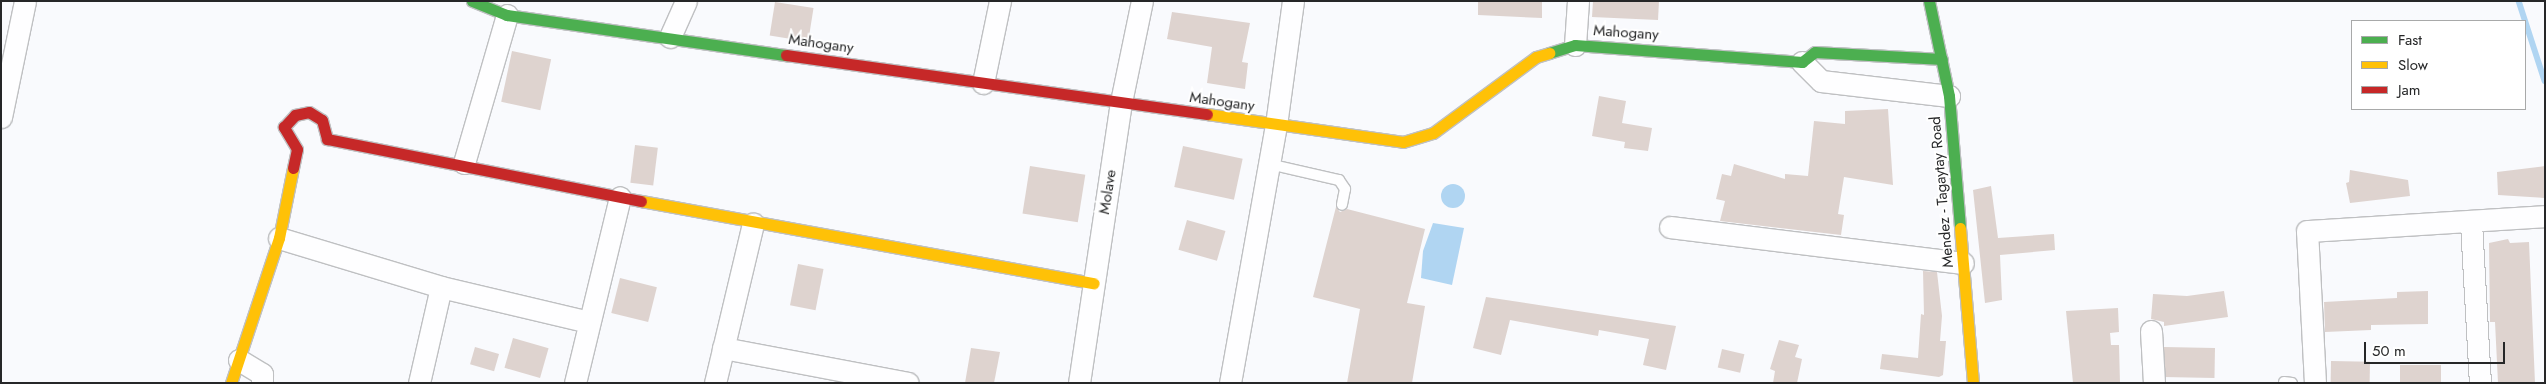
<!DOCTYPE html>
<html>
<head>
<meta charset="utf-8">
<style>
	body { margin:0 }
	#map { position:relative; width:2546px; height:384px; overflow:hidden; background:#f9fafd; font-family:Jost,sans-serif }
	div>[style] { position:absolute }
	.water>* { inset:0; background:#b0d5f2 }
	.round { border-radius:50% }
	.stream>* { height:5.5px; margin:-2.75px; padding:0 2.75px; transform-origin:2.75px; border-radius:2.75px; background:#b0d5f2 }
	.building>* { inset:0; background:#ded3cf; transform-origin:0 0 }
	.roads { filter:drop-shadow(1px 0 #bfc0c2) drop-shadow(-1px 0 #bfc0c2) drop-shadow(0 1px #bfc0c2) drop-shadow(0 -1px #bfc0c2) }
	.lane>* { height:10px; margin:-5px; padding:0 5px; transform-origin:5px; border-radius:5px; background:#fefeff }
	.street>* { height:21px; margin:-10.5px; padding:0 10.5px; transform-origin:10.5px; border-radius:10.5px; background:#fefeff }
	.fast>* { height:11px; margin:-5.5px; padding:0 5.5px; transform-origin:5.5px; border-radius:5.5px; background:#4caf50 }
	.slow>* { height:11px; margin:-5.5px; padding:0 5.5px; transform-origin:5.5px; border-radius:5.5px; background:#ffc107 }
	.jam>* { height:11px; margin:-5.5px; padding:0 5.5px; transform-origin:5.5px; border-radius:5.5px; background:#c62828 }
	span { translate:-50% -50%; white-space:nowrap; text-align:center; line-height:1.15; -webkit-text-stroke:4px #fff; paint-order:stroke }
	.street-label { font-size:15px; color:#262728 }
	.frame { position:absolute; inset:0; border:2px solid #262728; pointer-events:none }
	.legend { position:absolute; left:2351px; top:20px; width:175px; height:90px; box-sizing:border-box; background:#fff; border:1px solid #a8a9a9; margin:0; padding:6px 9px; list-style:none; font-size:15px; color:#262728 }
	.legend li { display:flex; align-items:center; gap:10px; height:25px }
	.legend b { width:25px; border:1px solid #a8a9a9 }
	.scale { position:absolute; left:2364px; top:342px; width:141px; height:22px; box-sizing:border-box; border:2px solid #262728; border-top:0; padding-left:6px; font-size:15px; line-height:18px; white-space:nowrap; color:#262728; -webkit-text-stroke:4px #fff; paint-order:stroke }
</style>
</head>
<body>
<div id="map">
	<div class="water">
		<i class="round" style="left:1441px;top:184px;width:24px;height:24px"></i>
		<i style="clip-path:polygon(1433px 223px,1464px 228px,1452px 285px,1421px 278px,1423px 251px)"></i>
	</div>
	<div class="stream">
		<i style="left:2519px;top:1px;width:84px;rotate:72deg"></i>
	</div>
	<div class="building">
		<i style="clip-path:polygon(1478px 1px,1542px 1px,1542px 18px,1478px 15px)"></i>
		<i style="clip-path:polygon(1593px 1px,1659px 1px,1658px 20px,1592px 17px)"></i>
		<i style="left:775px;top:2px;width:39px;height:34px;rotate:9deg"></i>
		<i style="clip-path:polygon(1172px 12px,1250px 23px,1242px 62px,1248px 63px,1245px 89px,1207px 83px,1212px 47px,1167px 39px)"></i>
		<i style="left:512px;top:51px;width:40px;height:52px;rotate:12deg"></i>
		<i style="clip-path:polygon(1599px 96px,1626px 101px,1622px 123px,1652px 128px,1648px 151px,1624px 148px,1625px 142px,1592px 136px)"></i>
		<i style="clip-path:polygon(1888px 109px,1893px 185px,1844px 177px,1838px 214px,1844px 215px,1841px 235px,1720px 221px,1725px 201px,1716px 199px,1722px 174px,1731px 176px,1734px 164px,1785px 179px,1785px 174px,1808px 176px,1814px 121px,1845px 124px,1845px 111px)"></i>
		<i style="left:635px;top:145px;width:23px;height:38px;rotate:7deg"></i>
		<i style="left:1183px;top:146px;width:61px;height:42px;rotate:12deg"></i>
		<i style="left:1030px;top:166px;width:56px;height:48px;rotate:9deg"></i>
		<i style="clip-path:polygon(2545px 166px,2545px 198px,2498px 195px,2497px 172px)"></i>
		<i style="clip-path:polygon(2350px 170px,2408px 180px,2410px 196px,2350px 203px,2346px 183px,2349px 182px)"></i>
		<i style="clip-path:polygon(1991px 186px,1998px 238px,2054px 234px,2055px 250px,2000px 255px,2002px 300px,1985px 303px,1973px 190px)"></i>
		<i style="clip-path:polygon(1336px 207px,1340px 212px,1347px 209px,1425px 229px,1407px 303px,1425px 306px,1412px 383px,1347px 383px,1360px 309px,1313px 297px)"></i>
		<i style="left:1187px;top:220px;width:40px;height:31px;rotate:16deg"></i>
		<i style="clip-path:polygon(2508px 239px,2510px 243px,2529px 242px,2535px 383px,2498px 383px,2495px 322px,2490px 322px,2489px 243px)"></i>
		<i style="left:798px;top:264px;width:26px;height:42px;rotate:11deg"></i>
		<i style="clip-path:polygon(1923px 271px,1937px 272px,1942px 316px,1940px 341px,1946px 341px,1943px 375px,1939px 377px,1880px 369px,1882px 354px,1918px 358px,1921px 314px,1924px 315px)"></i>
		<i style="left:620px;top:278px;width:38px;height:36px;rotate:14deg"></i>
		<i style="clip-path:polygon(2224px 291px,2228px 317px,2164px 326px,2164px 322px,2151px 319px,2153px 294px,2187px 296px)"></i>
		<i style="clip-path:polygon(2428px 291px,2428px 324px,2371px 325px,2371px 330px,2325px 332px,2324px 302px,2397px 298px,2397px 292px)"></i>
		<i style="clip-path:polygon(1486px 297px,1676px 326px,1666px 370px,1643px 365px,1649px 339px,1599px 330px,1598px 336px,1510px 320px,1501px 355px,1473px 348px)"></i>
		<i style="clip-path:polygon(2118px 308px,2119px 332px,2110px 333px,2111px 345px,2119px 345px,2120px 383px,2073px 383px,2066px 311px)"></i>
		<i style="left:513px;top:338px;width:37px;height:31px;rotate:16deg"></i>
		<i style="clip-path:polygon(1779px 340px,1799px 345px,1795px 357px,1802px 359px,1797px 383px,1773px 383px,1775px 371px,1770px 369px)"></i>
		<i style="left:475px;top:347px;width:25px;height:18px;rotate:16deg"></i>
		<i style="left:2164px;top:347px;width:51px;height:30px;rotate:1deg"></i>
		<i style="clip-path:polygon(971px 348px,1000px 352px,994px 383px,965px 383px)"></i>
		<i style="left:1722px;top:349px;width:23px;height:19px;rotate:13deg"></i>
		<i style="left:2331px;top:361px;width:39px;height:22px;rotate:1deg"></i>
		<i style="left:2400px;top:365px;width:41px;height:18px"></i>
	</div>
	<div class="roads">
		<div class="lane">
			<i style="left:1269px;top:164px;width:72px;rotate:12.9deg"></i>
			<i style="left:1339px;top:180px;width:11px;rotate:56deg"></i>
			<i style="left:1345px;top:189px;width:16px;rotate:101deg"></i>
			<i style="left:2284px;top:382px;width:8px;rotate:7deg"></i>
		</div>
		<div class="street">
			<i style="left:670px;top:37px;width:39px;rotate:-66deg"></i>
			<i style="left:1575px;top:45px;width:44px;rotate:-86.1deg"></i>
			<i style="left:1802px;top:62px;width:27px;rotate:45deg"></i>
			<i style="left:1821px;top:81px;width:129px;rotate:6.7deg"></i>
			<i style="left:983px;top:83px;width:84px;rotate:-78.3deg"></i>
			<i style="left:1px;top:117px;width:118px;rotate:-78.3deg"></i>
			<i style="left:464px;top:163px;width:154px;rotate:-73.8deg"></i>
			<i style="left:2471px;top:223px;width:160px;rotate:86.8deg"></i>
			<i style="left:1670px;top:227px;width:295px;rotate:7deg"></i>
			<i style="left:279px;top:238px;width:169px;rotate:16.8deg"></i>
			<i style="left:441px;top:287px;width:152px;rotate:13.3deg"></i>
			<i style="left:2151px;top:331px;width:52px;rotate:86.7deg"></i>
			<i style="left:723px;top:348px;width:188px;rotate:10.7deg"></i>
			<i style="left:239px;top:360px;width:27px;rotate:31deg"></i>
			<i style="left:262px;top:374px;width:9px;rotate:90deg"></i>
			<i style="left:419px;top:383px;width:98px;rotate:-77.1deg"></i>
			<i style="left:575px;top:383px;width:191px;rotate:-76.4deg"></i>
			<i style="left:715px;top:383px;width:164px;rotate:-76.6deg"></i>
			<i style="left:1079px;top:383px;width:284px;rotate:-81.5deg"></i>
			<i style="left:1121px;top:102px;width:103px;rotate:-78.3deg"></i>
			<i style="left:1230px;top:383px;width:262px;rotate:-79.9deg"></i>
			<i style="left:1276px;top:125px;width:125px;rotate:-82.2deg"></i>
			<i style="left:2315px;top:383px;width:152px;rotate:-93deg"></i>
			<i style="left:2307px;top:231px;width:238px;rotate:-3.6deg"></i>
		</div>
		<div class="fast">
			<i style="left:472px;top:1px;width:38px;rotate:22deg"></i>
			<i style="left:507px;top:15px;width:282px;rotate:8.2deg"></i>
			<i style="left:1929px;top:1px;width:97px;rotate:78.1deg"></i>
			<i style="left:1949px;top:96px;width:132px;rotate:85.2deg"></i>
			<i style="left:1549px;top:53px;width:27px;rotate:-17deg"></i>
			<i style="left:1575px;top:45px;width:228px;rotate:4.3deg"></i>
			<i style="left:1802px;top:62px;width:16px;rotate:-38deg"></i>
			<i style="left:1815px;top:52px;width:127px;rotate:3.2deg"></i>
		</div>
		<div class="slow">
			<i style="left:1207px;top:114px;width:198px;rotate:8.1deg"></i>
			<i style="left:1403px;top:142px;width:31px;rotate:-17deg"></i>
			<i style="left:1433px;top:133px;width:128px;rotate:-36.4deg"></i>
			<i style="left:1536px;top:57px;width:14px;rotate:-17deg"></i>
			<i style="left:641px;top:201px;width:460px;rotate:10.3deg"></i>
			<i style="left:1960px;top:228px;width:156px;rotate:85.2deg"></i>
			<i style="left:231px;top:383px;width:153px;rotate:-71.7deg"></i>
			<i style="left:279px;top:238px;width:71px;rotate:-78.7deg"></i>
		</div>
		<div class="jam">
			<i style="left:786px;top:55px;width:425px;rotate:8deg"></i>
			<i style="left:293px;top:168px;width:19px;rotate:-78deg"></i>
			<i style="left:297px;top:149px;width:26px;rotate:-121deg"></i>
			<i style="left:284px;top:127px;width:16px;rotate:-47deg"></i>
			<i style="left:295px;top:115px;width:14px;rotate:-12deg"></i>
			<i style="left:309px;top:112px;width:15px;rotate:32deg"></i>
			<i style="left:322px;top:120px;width:20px;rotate:75deg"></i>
			<i style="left:327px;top:139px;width:320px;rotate:11.2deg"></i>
		</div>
	</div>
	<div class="street-label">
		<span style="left:1626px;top:33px;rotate:4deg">Mahogany</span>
		<span style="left:821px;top:44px;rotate:8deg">Mahogany</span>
		<span style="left:1222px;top:102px;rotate:8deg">Mahogany</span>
		<span style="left:1108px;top:192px;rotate:-81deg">Molave</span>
		<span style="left:1942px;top:192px;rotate:-95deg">Mendez - Tagaytay Road</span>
	</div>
	<div class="frame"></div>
	<ul class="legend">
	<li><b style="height:6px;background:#4caf50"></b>Fast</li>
	<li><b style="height:6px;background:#ffc107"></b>Slow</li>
	<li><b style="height:6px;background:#c62828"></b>Jam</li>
	</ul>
	<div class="scale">50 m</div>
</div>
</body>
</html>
